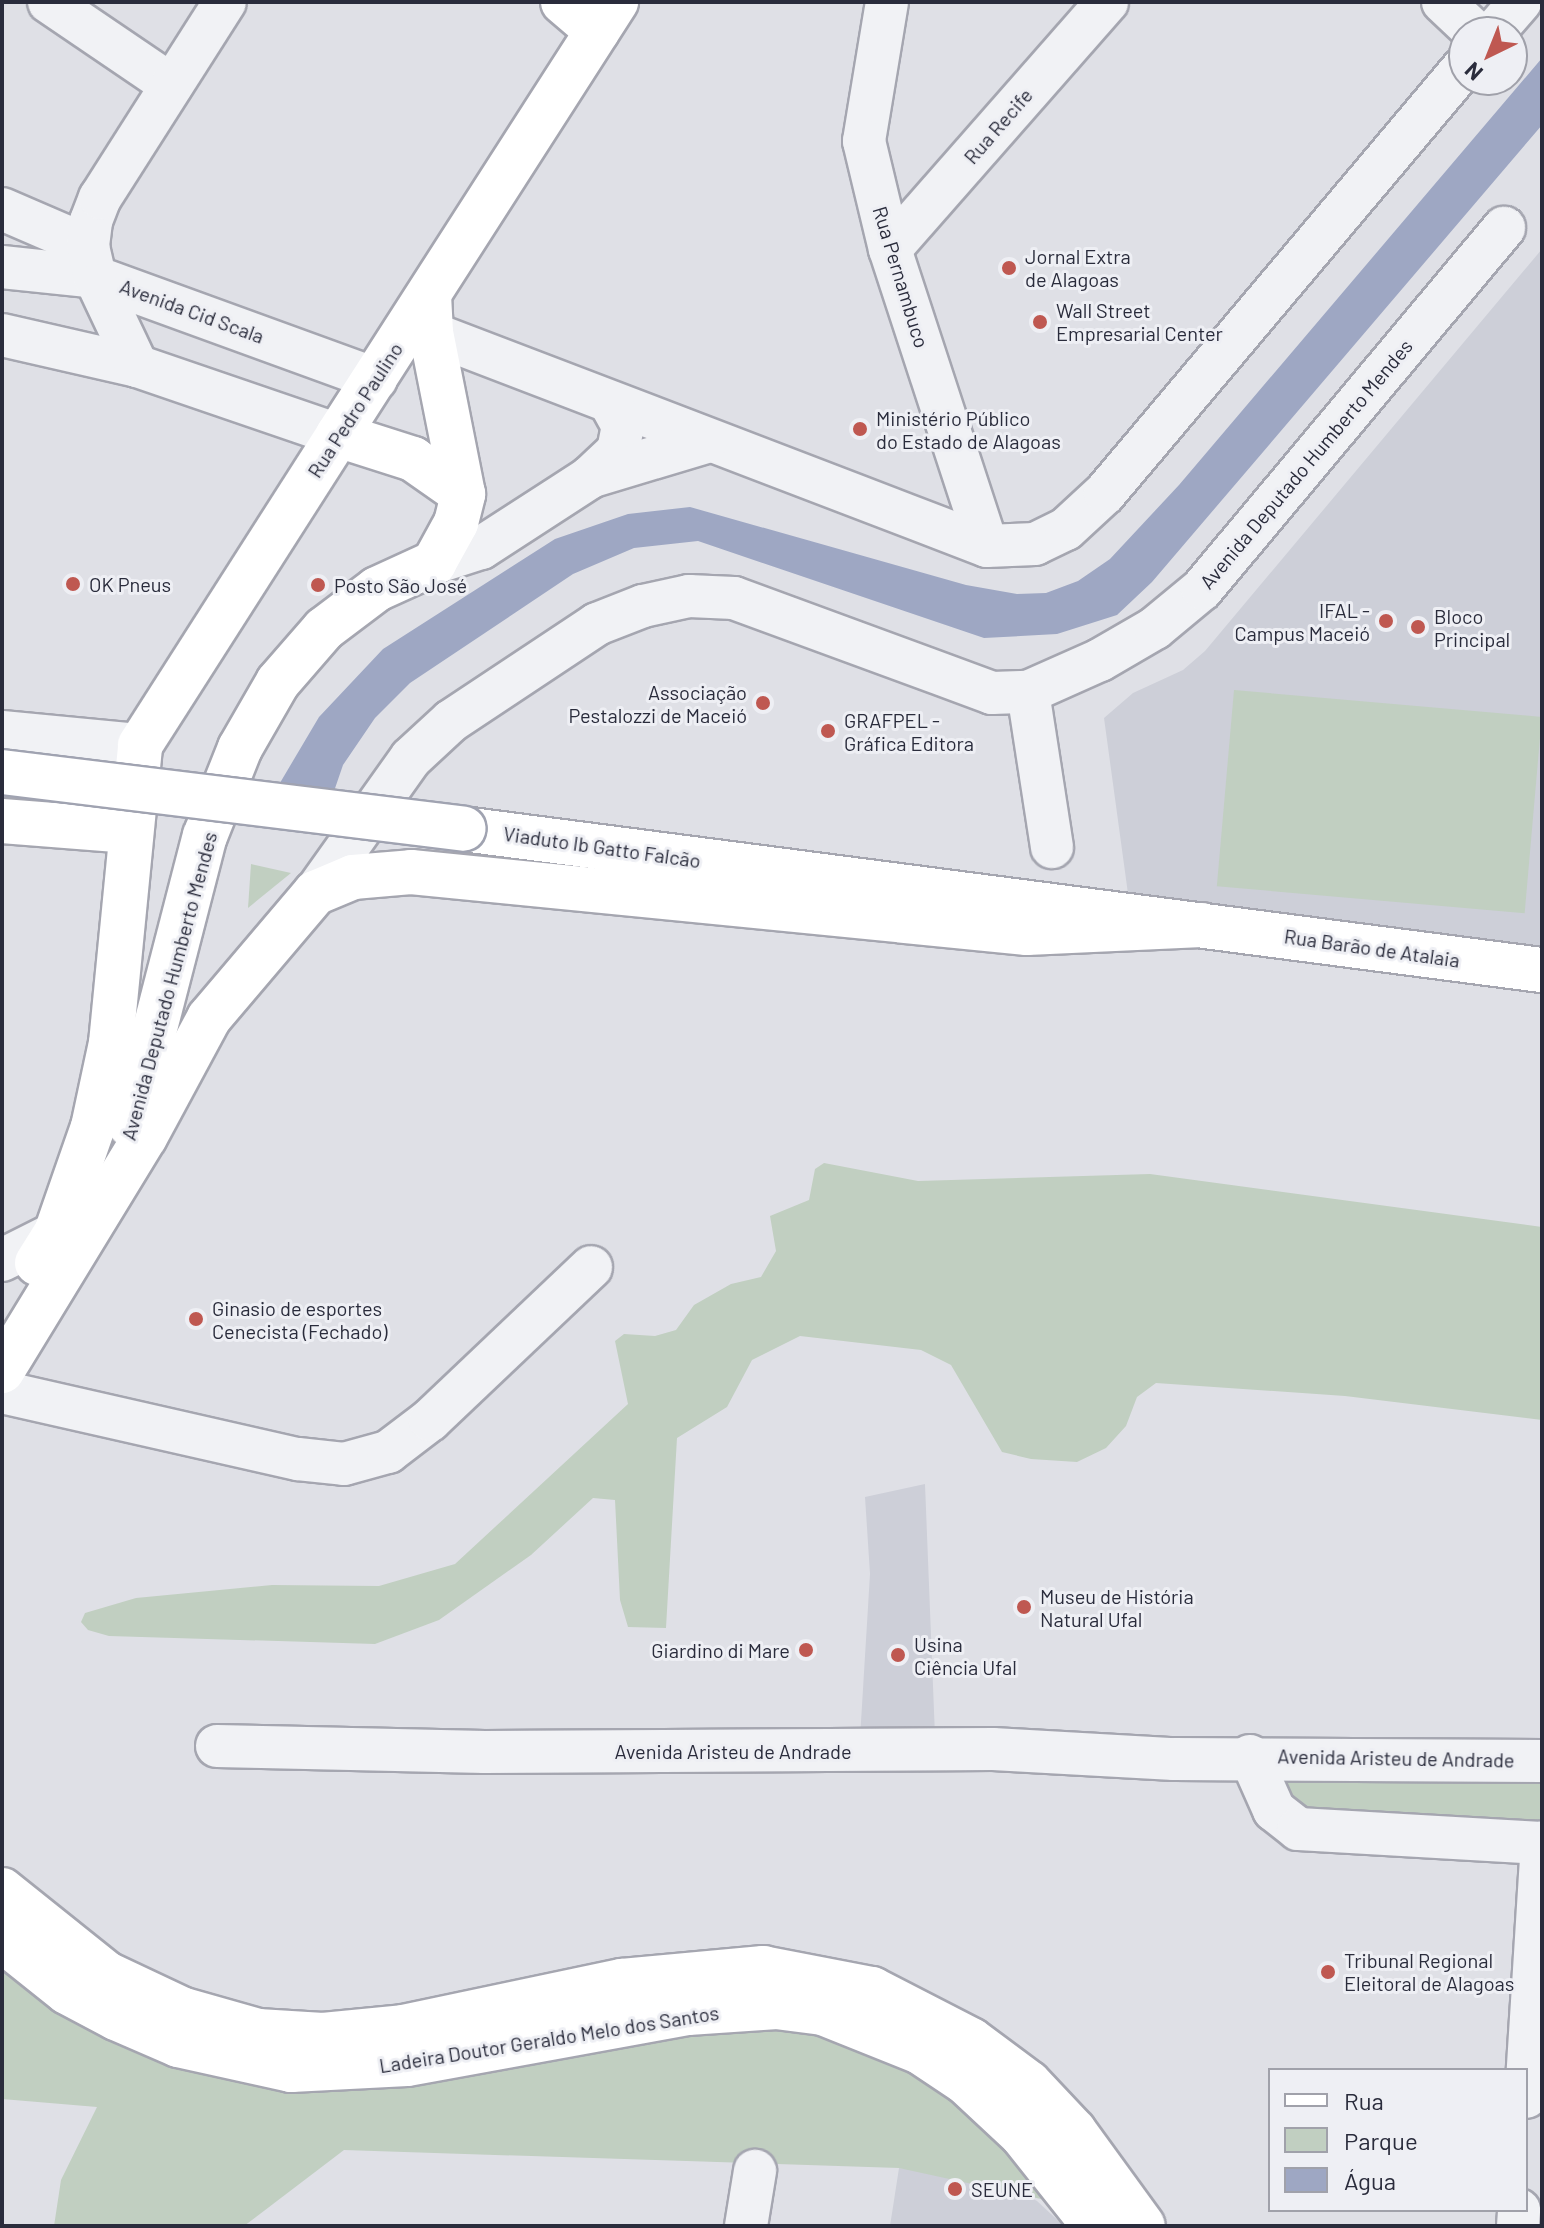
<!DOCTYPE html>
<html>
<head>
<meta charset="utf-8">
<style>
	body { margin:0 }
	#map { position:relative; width:1544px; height:2228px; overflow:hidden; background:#dfe0e6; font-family:Barlow,sans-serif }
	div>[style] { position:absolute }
	.built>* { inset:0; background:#cdcfd8 }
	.green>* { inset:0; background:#c1cfc1; transform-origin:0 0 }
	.water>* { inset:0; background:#9ea7c3 }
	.roads { filter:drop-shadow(2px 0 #a5a6b0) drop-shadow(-2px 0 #a5a6b0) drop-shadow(0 2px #a5a6b0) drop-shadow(0 -2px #a5a6b0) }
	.minor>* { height:42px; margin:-21px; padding:0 21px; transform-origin:21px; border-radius:21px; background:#f1f2f5 }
	.major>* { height:44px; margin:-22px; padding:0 22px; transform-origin:22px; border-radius:22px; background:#fff }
	.highway>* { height:44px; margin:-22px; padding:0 22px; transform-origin:22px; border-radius:22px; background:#fff }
	.bridges { filter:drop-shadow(2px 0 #a0a3b1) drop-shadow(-2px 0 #a0a3b1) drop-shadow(0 2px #a0a3b1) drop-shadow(0 -2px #a0a3b1) }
	.major-bridge>* { height:44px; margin:-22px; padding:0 22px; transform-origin:22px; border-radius:22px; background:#fff }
	.dots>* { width:22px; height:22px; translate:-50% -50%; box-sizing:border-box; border:4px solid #eeeff4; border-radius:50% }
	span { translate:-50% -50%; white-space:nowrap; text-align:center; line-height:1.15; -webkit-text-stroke:6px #eeeff4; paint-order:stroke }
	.street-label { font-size:20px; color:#2a2c3c }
	.poi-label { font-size:20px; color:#2a2c3c }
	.left { translate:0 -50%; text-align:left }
	.right { translate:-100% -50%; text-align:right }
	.frame { position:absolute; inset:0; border:4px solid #2a2c3c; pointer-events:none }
	.legend { position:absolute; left:1268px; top:2068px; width:260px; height:144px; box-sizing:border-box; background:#eeeff4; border:2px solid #a0a1aa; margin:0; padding:10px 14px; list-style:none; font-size:24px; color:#2a2c3c }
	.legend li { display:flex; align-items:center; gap:16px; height:40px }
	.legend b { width:40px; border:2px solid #a0a1aa }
	.north { position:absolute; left:1448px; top:16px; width:80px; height:80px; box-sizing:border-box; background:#eeeff4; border:2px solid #a0a1aa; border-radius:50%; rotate:223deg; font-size:22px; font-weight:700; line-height:32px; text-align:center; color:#2a2c3c }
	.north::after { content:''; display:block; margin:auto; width:28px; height:36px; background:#bf5851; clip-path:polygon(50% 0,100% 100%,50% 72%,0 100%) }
</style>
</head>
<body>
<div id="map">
	<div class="built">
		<i style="clip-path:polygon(1542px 249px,1542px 949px,1129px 901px,1104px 718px,1133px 693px,1183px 670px,1205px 651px)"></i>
		<i style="clip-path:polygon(925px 1484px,935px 1736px,860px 1738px,870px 1574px,865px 1497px)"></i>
		<i style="clip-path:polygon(899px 2168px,990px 2176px,1037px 2201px,1064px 2226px,890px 2226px)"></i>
	</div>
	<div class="green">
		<i style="left:1234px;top:690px;width:309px;height:197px;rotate:5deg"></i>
		<i style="clip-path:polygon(251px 864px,291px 873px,248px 908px)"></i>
		<i style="clip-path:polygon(824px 1163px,918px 1181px,1150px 1174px,1542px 1227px,1542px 1420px,1345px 1396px,1156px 1383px,1137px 1397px,1126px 1426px,1106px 1448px,1077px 1462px,1031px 1459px,1002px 1452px,951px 1365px,921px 1350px,800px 1336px,752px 1360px,727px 1407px,677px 1438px,666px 1628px,628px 1627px,620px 1600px,615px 1500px,593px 1498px,531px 1555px,439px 1620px,375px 1644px,109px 1636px,88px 1630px,81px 1622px,85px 1613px,136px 1598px,272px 1585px,379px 1586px,455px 1564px,628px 1404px,615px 1341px,624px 1334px,655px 1336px,676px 1330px,694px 1305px,731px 1284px,761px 1277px,776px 1251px,770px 1216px,809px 1200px,815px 1169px)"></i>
		<i style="clip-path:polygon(1255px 1761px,1542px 1767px,1542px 1839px,1322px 1834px)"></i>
		<i style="clip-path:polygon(2px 1939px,116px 2018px,716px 2011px,920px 2052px,1082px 2208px,899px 2168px,344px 2150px,244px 2226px,54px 2226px,61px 2180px,97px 2107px,2px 2099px)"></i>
	</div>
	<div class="water">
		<i style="clip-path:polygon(1542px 58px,1542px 125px,1152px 582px,1117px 615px,1057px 634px,984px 638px,698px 541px,634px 548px,573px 574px,410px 683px,375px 718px,343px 765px,331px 800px,274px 793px,319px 717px,383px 649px,555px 539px,628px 514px,690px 507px,966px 585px,1017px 594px,1046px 593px,1078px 581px,1110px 559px,1179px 485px)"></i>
	</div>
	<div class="roads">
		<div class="minor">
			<i style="left:49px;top:2px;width:148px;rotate:34.2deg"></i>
			<i style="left:887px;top:2px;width:141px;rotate:99.4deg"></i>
			<i style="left:864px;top:141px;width:111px;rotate:76.5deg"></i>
			<i style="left:890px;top:249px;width:312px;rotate:71.9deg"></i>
			<i style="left:1443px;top:2px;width:44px;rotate:43.2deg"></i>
			<i style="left:1494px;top:32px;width:40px;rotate:-49deg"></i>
			<i style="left:2px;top:209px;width:94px;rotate:23.3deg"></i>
			<i style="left:890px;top:249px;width:329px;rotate:-48.7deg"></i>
			<i style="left:2px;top:267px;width:94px;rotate:6.1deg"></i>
			<i style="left:95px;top:277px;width:299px;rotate:20deg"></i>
			<i style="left:431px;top:333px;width:595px;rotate:20.96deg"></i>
			<i style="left:987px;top:546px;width:48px;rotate:-2.4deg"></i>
			<i style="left:1035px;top:544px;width:34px;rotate:-26deg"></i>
			<i style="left:1066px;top:529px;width:53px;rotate:-42.7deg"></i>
			<i style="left:1105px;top:493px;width:557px;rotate:-49.88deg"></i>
			<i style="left:2px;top:335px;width:139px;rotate:12.9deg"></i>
			<i style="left:137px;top:366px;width:213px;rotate:18.9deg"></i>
			<i style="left:137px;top:366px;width:98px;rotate:-115.3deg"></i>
			<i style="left:95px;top:277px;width:32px;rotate:-103deg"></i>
			<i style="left:88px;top:246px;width:25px;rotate:-83deg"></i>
			<i style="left:91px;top:221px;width:25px;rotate:-69deg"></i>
			<i style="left:100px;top:198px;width:232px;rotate:-57.5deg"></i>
			<i style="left:590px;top:477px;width:121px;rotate:-16.8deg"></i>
			<i style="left:434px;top:563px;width:49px;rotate:-17.7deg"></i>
			<i style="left:481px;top:548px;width:129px;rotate:-32.9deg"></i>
			<i style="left:589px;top:478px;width:40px;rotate:-43deg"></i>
			<i style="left:618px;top:451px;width:25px;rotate:-79deg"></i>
			<i style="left:623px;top:426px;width:26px;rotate:-119deg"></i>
			<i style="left:1028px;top:692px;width:157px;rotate:81.2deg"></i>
			<i style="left:2px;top:732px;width:139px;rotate:5.4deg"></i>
			<i style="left:315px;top:893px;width:166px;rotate:-54.6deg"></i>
			<i style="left:411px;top:758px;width:54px;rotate:-42.8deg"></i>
			<i style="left:451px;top:721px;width:175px;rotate:-33.6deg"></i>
			<i style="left:597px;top:624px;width:49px;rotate:-21.4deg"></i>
			<i style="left:643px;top:606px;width:47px;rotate:-12.3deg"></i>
			<i style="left:689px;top:596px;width:45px;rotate:2.5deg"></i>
			<i style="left:734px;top:598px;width:275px;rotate:20.2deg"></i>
			<i style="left:992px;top:693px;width:36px;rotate:-2deg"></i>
			<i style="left:1028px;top:692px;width:79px;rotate:-24deg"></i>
			<i style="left:1100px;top:660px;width:64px;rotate:-30.2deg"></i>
			<i style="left:1155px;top:628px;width:61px;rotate:-39.7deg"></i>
			<i style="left:1202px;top:589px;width:471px;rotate:-50.1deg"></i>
			<i style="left:2px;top:1260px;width:60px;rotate:-26.6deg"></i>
			<i style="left:2px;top:1392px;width:303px;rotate:12.8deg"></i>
			<i style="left:298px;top:1459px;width:46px;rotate:6.2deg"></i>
			<i style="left:344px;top:1464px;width:46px;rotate:-15.3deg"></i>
			<i style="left:388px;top:1452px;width:53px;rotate:-37.3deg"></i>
			<i style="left:430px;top:1420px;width:222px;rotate:-43.5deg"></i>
			<i style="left:217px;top:1746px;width:268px;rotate:1.3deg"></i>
			<i style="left:485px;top:1752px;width:508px;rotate:-0.34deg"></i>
			<i style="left:993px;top:1749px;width:181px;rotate:3.2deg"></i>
			<i style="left:1174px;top:1759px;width:368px;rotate:0.3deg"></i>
			<i style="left:1250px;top:1756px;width:59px;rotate:66deg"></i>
			<i style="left:1274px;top:1810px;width:31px;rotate:38deg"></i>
			<i style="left:1298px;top:1829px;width:244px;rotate:3.3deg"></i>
			<i style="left:1526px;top:2097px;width:255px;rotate:-86.4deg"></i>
			<i style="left:746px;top:2226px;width:56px;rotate:-80.7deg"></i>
			<i style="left:1518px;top:2226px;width:16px;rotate:-86deg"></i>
		</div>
		<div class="major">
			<i style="left:563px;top:2px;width:45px;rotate:40.5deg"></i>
			<i style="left:338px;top:435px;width:515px;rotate:-57.3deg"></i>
			<i style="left:463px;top:829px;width:1088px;rotate:7.45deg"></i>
		</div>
		<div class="highway">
			<i style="left:2px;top:821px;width:128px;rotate:4.5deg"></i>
			<i style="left:130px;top:1125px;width:299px;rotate:-75.5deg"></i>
			<i style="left:205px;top:836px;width:95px;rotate:-68.3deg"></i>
			<i style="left:240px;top:748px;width:76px;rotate:-60.1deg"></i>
			<i style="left:278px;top:682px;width:70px;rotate:-49deg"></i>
			<i style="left:324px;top:629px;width:66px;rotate:-37deg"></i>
			<i style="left:377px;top:589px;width:63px;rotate:-24.5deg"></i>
			<i style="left:434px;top:563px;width:46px;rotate:-61.2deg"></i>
			<i style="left:456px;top:523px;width:30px;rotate:-76deg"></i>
			<i style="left:463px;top:494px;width:164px;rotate:-101.2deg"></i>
			<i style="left:431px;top:333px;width:37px;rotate:-93deg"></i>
			<i style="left:37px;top:1263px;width:36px;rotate:-58deg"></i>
			<i style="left:56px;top:1233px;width:112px;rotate:-70.8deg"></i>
			<i style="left:93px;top:1127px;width:86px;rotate:-77.9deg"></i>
			<i style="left:111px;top:1043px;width:299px;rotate:-84.4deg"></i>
			<i style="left:140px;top:745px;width:368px;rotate:-57.4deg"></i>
			<i style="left:338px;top:435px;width:79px;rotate:17.7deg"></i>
			<i style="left:413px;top:459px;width:61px;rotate:35deg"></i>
			<i style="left:2px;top:1371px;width:274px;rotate:-58.6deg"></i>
			<i style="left:145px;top:1137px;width:135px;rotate:-61.7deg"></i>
			<i style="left:209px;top:1018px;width:164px;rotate:-49.7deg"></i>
			<i style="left:315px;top:893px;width:41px;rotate:-22.8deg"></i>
			<i style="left:353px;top:877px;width:58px;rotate:-4.9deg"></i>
			<i style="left:411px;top:872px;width:619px;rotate:5.66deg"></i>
			<i style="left:1027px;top:933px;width:175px;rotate:-2.6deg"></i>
			<i style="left:2px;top:1890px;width:134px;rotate:38.7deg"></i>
			<i style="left:107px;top:1974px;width:85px;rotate:25.1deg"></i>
			<i style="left:184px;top:2010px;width:77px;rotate:15.8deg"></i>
			<i style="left:258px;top:2031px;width:65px;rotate:3.5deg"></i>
			<i style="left:323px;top:2035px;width:80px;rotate:-5.7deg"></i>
			<i style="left:403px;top:2027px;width:224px;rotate:-11.9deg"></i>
			<i style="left:622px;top:1981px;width:142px;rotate:-5.3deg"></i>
			<i style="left:763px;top:1968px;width:111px;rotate:10.9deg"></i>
			<i style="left:872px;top:1989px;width:111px;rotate:27.3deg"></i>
			<i style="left:971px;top:2040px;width:72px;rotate:36.6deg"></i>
			<i style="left:1029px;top:2083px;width:66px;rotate:46.8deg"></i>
			<i style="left:1074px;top:2131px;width:117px;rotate:54deg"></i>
			<i style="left:2px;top:1940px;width:83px;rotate:38.7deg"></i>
			<i style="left:67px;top:1992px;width:55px;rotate:28deg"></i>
			<i style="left:116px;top:2018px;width:68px;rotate:23.5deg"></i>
			<i style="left:178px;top:2045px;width:116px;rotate:12.5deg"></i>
			<i style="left:291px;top:2070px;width:116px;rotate:-3deg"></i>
			<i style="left:407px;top:2064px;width:286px;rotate:-10.3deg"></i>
			<i style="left:688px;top:2013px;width:89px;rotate:-3.9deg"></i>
			<i style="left:777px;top:2007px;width:46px;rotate:7.4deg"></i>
			<i style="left:823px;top:2013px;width:105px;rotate:21.9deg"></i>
			<i style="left:920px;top:2052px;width:54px;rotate:33.7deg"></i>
			<i style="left:965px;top:2082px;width:78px;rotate:42.9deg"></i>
			<i style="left:1022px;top:2135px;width:116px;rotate:51.6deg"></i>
		</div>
	</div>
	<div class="bridges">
		<div class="major-bridge">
			<i style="left:2px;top:772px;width:465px;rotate:7deg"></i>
		</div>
	</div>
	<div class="dots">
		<i style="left:1009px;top:268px;background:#bf5851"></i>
		<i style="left:1040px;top:322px;background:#bf5851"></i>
		<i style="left:860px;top:429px;background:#bf5851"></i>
		<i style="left:73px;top:584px;background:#bf5851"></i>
		<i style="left:318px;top:585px;background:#bf5851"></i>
		<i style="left:1386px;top:621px;background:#bf5851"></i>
		<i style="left:1418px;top:627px;background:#bf5851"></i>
		<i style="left:763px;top:703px;background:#bf5851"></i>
		<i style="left:828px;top:731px;background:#bf5851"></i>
		<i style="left:196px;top:1319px;background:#bf5851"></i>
		<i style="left:1024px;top:1607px;background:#bf5851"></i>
		<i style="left:806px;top:1650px;background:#bf5851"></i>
		<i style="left:898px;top:1655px;background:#bf5851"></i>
		<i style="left:1328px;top:1972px;background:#bf5851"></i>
		<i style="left:955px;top:2189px;background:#bf5851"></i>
	</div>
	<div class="street-label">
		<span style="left:998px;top:126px;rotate:-49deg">Rua Recife</span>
		<span style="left:901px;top:277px;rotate:73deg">Rua Pernambuco</span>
		<span style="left:192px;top:311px;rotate:20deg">Avenida Cid Scala</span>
		<span style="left:355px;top:410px;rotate:-57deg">Rua Pedro Paulino</span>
		<span style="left:1306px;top:464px;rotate:-50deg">Avenida Deputado Humberto Mendes</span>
		<span style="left:602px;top:847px;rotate:8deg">Viaduto Ib Gatto Falcão</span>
		<span style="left:1372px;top:948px;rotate:8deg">Rua Barão de Atalaia</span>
		<span style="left:169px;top:986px;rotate:-75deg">Avenida Deputado Humberto Mendes</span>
		<span style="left:733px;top:1751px">Avenida Aristeu de Andrade</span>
		<span style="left:1396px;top:1758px;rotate:1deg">Avenida Aristeu de Andrade</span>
		<span style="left:549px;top:2039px;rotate:-9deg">Ladeira Doutor Geraldo Melo dos Santos</span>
	</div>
	<div class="poi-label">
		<span class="left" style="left:1025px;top:268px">Jornal Extra<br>de Alagoas</span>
		<span class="left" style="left:1056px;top:322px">Wall Street<br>Empresarial Center</span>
		<span class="left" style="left:876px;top:430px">Ministério Público<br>do Estado de Alagoas</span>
		<span class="left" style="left:89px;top:584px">OK Pneus</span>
		<span class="left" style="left:334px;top:585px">Posto São José</span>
		<span class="right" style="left:1370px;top:622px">IFAL -<br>Campus Maceió</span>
		<span class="left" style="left:1434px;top:628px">Bloco<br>Principal</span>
		<span class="right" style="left:747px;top:704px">Associação<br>Pestalozzi de Maceió</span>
		<span class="left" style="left:844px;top:732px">GRAFPEL -<br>Gráfica Editora</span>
		<span class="left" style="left:212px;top:1320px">Ginasio de esportes<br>Cenecista (Fechado)</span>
		<span class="left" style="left:1040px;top:1608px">Museu de História<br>Natural Ufal</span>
		<span class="left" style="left:914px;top:1656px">Usina<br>Ciência Ufal</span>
		<span class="right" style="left:790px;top:1650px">Giardino di Mare</span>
		<span class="left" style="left:1344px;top:1972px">Tribunal Regional<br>Eleitoral de Alagoas</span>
		<span class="left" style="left:971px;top:2189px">SEUNE</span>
	</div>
	<div class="frame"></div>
	<ul class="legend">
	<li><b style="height:10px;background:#fff"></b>Rua</li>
	<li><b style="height:22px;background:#c1cfc1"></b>Parque</li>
	<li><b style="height:22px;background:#9ea7c3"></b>Água</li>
	</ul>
	<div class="north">N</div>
</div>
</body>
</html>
